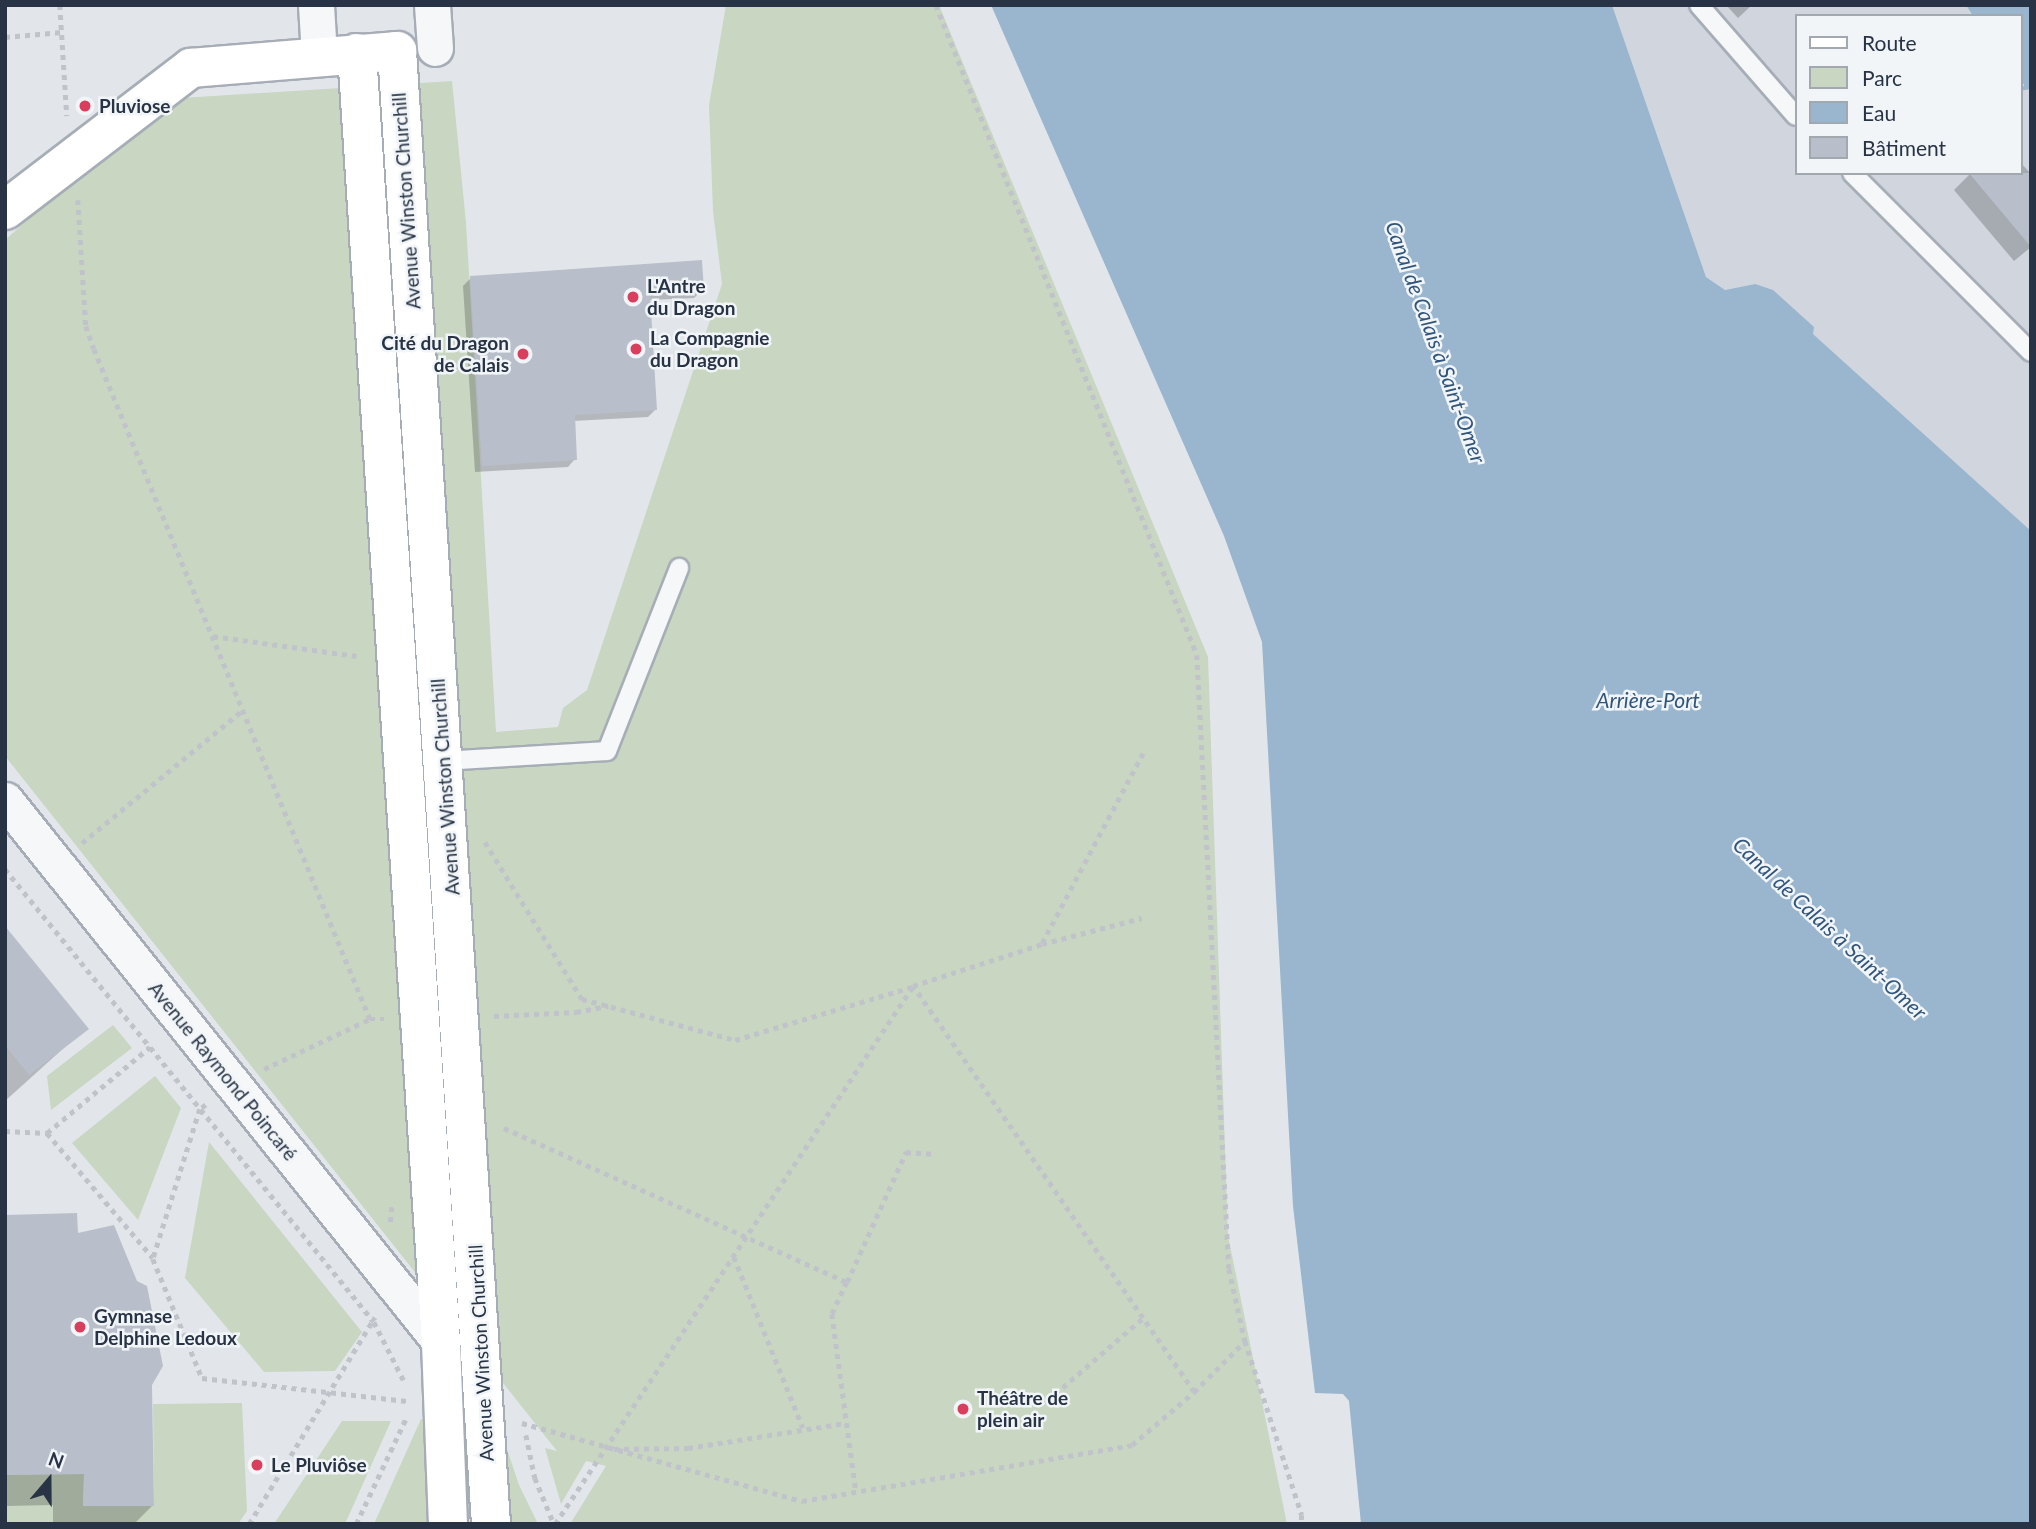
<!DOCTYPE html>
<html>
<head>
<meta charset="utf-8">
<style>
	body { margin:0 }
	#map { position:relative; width:2036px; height:1529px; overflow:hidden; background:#e2e6eb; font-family:Lato,sans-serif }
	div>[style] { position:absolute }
	.built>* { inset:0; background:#d0d5de }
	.green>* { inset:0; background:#c8d6c2 }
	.water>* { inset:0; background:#9ab5ce }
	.shadow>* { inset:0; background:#0003 }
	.building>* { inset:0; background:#b9bfca }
	.path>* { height:4.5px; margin-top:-2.25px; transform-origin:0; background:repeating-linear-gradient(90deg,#c0c4ca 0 5px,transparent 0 10px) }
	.roads { filter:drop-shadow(2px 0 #a6adb6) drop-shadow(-2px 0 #a6adb6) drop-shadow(0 2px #a6adb6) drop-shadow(0 -2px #a6adb6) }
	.lane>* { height:18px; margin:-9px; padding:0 9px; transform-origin:9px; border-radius:9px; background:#f5f7f9 }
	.street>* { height:35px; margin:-17.5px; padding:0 17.5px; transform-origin:17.5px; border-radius:17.5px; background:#f5f7f9 }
	.secondary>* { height:38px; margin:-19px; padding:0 19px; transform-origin:19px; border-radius:19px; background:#fff }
	.dots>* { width:19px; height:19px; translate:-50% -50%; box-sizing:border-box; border:4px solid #f2f5f8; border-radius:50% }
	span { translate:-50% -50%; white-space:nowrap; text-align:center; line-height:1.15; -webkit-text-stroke:5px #f2f5f8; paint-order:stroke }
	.poi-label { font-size:19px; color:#283445; font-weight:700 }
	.left { translate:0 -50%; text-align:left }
	.right { translate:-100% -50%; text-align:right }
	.street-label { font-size:19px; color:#283445 }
	.water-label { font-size:21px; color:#2f557c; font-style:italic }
	.frame { position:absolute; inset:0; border:7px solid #283445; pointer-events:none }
	.legend { position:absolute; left:1795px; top:14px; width:228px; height:161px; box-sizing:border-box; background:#f2f5f8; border:2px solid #a1a8b0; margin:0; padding:9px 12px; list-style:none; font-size:21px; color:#283445 }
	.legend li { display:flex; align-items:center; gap:14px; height:35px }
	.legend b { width:35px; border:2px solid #a1a8b0 }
	.north { position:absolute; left:14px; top:1445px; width:70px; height:70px; -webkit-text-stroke:5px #f2f5f8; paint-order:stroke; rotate:20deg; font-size:19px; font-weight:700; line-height:28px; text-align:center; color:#283445 }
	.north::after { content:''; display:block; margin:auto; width:24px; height:32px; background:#283445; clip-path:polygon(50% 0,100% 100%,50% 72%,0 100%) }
</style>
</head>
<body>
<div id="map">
	<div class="built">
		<i style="clip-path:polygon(1612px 5px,1966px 5px,1973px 16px,1796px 16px,1796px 173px,2020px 173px,2020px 91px,2031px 89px,2031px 531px,1813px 334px,1813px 326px,1755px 284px,1725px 290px,1706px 277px)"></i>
	</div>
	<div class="green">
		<i style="clip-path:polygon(726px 5px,939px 5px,1208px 657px,1228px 1236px,1287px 1524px,570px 1524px,606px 1466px,586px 1461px,561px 1504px,545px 1448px,557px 1451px,5px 756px,5px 240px,76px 177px,182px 98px,452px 81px,466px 223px,496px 732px,558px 727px,563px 708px,587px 690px,722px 284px,713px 211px,709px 105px)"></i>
		<i style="clip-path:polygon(113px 1025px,132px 1048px,51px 1110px,47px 1076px)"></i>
		<i style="clip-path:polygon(155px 1076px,181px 1108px,138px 1220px,72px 1143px)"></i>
		<i style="clip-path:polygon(209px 1142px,362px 1332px,335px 1371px,264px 1372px,185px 1278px)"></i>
		<i style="clip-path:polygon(242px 1403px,247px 1511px,238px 1524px,5px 1524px,5px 1475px,84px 1474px,83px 1506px,154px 1506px,153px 1404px)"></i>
		<i style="clip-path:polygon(421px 1419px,435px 1419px,436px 1524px,374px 1524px)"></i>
		<i style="clip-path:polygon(342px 1421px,391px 1421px,345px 1524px,274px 1524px)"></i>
		<i style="clip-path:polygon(504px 1440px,519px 1485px,538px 1524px,509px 1524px)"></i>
	</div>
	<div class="water">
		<i style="clip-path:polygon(991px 5px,1612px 5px,1706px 277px,1725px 290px,1755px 284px,1773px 290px,1814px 327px,1813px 334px,2031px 531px,2031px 1524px,1361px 1524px,1349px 1401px,1343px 1394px,1315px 1393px,1293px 1206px,1262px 642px,1224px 536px)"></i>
		<i style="clip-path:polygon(1966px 5px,2031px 5px,2031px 89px,2020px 91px,2024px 85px,2020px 79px,2020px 16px,1973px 16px)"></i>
	</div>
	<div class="shadow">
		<i style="clip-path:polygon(1726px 5px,1752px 5px,1738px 18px)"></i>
		<i style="clip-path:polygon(2020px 162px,2031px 174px,2031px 247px,2014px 261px,1954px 190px,1971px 173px,2020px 173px)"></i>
		<i style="clip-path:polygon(471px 278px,702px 290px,694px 298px,649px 300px,655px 410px,648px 417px,573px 421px,575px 459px,568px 467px,475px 472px,463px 286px)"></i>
		<i style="clip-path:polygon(5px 929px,86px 1028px,5px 1101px)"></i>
		<i style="clip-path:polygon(5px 1216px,76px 1235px,151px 1385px,152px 1506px,134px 1524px,53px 1524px,53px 1505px,5px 1506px)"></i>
	</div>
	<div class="building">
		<i style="clip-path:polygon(1969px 173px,2031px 173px,2031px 247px)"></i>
		<i style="clip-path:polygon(702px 260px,704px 291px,650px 294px,657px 410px,575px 415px,577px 460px,482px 466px,470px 276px)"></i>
		<i style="clip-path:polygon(5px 926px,89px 1029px,29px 1075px,5px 1045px)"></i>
		<i style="clip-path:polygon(77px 1213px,78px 1233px,114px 1225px,137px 1281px,147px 1286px,163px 1366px,152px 1385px,154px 1506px,83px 1506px,84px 1474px,5px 1475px,5px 1215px)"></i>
	</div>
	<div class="path">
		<i style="left:60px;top:5px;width:111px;rotate:86.4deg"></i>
		<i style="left:936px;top:5px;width:700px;rotate:68.12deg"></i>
		<i style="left:1197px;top:655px;width:615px;rotate:87.02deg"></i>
		<i style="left:1229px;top:1269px;width:74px;rotate:77.5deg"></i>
		<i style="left:1245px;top:1341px;width:183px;rotate:71.9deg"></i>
		<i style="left:1302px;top:1515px;width:9px;rotate:96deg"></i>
		<i style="left:5px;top:37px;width:57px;rotate:-5deg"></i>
		<i style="left:78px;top:200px;width:126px;rotate:86.4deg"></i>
		<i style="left:86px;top:326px;width:24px;rotate:71deg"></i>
		<i style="left:94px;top:349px;width:725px;rotate:67.61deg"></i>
		<i style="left:213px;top:636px;width:145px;rotate:7.9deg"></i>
		<i style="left:485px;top:842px;width:185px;rotate:58.3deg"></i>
		<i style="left:582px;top:999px;width:158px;rotate:15deg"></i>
		<i style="left:735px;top:1040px;width:185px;rotate:-16.7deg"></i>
		<i style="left:82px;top:843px;width:209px;rotate:-39.6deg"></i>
		<i style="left:5px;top:869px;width:584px;rotate:50.83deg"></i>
		<i style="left:374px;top:1322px;width:66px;rotate:63deg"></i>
		<i style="left:1042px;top:943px;width:215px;rotate:-62deg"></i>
		<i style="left:494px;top:1016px;width:82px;rotate:-2.8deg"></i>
		<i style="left:576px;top:1012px;width:33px;rotate:-11deg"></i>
		<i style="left:264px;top:1069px;width:117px;rotate:-25.3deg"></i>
		<i style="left:370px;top:1019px;width:14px"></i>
		<i style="left:206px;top:1105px;width:7px;rotate:146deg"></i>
		<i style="left:200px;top:1109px;width:157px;rotate:107.4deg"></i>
		<i style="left:153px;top:1259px;width:129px;rotate:67.6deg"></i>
		<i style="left:202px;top:1378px;width:206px;rotate:6.4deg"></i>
		<i style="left:504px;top:1128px;width:376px;rotate:24.2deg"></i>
		<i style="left:847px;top:1282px;width:35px;rotate:115deg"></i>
		<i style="left:832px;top:1314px;width:180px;rotate:82.3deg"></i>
		<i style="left:5px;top:1131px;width:42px;rotate:2.7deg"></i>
		<i style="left:47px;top:1133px;width:134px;rotate:-39.9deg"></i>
		<i style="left:47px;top:1133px;width:164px;rotate:49.7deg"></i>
		<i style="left:390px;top:1222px;width:20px;rotate:-84deg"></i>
		<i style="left:734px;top:1257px;width:184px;rotate:68deg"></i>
		<i style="left:847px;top:1282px;width:143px;rotate:-65.6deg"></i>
		<i style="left:906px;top:1152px;width:29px;rotate:4deg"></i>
		<i style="left:1194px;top:1392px;width:72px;rotate:-45deg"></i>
		<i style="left:1055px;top:1394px;width:116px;rotate:-40.8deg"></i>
		<i style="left:522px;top:1423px;width:291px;rotate:15.6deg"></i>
		<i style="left:802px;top:1501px;width:335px;rotate:-9.6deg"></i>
		<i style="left:1132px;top:1445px;width:82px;rotate:-40.5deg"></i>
		<i style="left:1194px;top:1392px;width:494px;rotate:-124.7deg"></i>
		<i style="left:913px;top:986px;width:136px;rotate:-18deg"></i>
		<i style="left:1042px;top:944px;width:103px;rotate:-14.6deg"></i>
		<i style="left:526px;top:1435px;width:44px;rotate:78.2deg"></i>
		<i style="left:535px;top:1478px;width:50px;rotate:67.6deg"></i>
		<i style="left:614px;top:1449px;width:74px;rotate:-0.8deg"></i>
		<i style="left:688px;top:1448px;width:160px;rotate:-9deg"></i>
		<i style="left:249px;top:1524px;width:242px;rotate:-58.7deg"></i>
		<i style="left:356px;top:1524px;width:117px;rotate:-64.7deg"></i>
		<i style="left:555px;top:1524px;width:646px;rotate:-56.36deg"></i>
	</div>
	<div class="roads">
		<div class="lane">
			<i style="left:1699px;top:5px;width:147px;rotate:48.9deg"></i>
			<i style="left:1852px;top:173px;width:253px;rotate:45deg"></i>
			<i style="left:443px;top:761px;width:164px;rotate:-3.5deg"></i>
			<i style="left:607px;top:751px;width:197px;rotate:-68.5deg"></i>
		</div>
		<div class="street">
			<i style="left:316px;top:5px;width:51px;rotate:86.6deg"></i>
			<i style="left:432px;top:5px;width:43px;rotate:86deg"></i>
			<i style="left:5px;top:800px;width:696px;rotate:51.24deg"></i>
		</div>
		<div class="secondary">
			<i style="left:357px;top:53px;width:1293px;rotate:86.27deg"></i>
			<i style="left:441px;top:1343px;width:181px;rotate:87.8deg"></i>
			<i style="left:5px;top:210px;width:234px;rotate:-37.4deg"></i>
			<i style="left:191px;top:68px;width:207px;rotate:-4.7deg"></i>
			<i style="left:397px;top:51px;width:1476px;rotate:86.35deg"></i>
		</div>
	</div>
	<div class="dots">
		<i style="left:85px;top:106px;background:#d93e5c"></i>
		<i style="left:633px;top:297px;background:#d93e5c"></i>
		<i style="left:636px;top:349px;background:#d93e5c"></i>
		<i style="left:523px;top:354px;background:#d93e5c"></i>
		<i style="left:80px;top:1327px;background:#d93e5c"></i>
		<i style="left:963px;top:1409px;background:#d93e5c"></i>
		<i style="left:257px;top:1465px;background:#d93e5c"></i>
	</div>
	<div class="poi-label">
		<span class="left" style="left:99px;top:106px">Pluviose</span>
		<span class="left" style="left:647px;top:297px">L'Antre<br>du Dragon</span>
		<span class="left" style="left:650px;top:349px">La Compagnie<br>du Dragon</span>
		<span class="right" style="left:509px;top:354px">Cité du Dragon<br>de Calais</span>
		<span class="left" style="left:94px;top:1327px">Gymnase<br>Delphine Ledoux</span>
		<span class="left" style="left:977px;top:1409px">Théâtre de<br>plein air</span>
		<span class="left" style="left:271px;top:1465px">Le Pluviôse</span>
	</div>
	<div class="street-label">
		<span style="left:406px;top:201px;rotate:-94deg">Avenue Winston Churchill</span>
		<span style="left:445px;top:787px;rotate:-94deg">Avenue Winston Churchill</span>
		<span style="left:223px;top:1071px;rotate:51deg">Avenue Raymond Poincaré</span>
		<span style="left:481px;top:1353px;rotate:-93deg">Avenue Winston Churchill</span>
	</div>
	<div class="water-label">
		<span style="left:1436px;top:342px;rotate:70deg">Canal de Calais à Saint-Omer</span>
		<span style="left:1648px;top:700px">Arrière-Port</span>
		<span style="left:1830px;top:928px;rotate:43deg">Canal de Calais à Saint-Omer</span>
	</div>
	<div class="frame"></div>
	<ul class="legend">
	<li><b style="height:9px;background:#fff"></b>Route</li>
	<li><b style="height:19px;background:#c8d6c2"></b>Parc</li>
	<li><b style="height:19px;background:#9ab5ce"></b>Eau</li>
	<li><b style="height:19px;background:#b9bfca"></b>Bâtiment</li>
	</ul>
	<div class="north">N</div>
</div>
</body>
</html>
